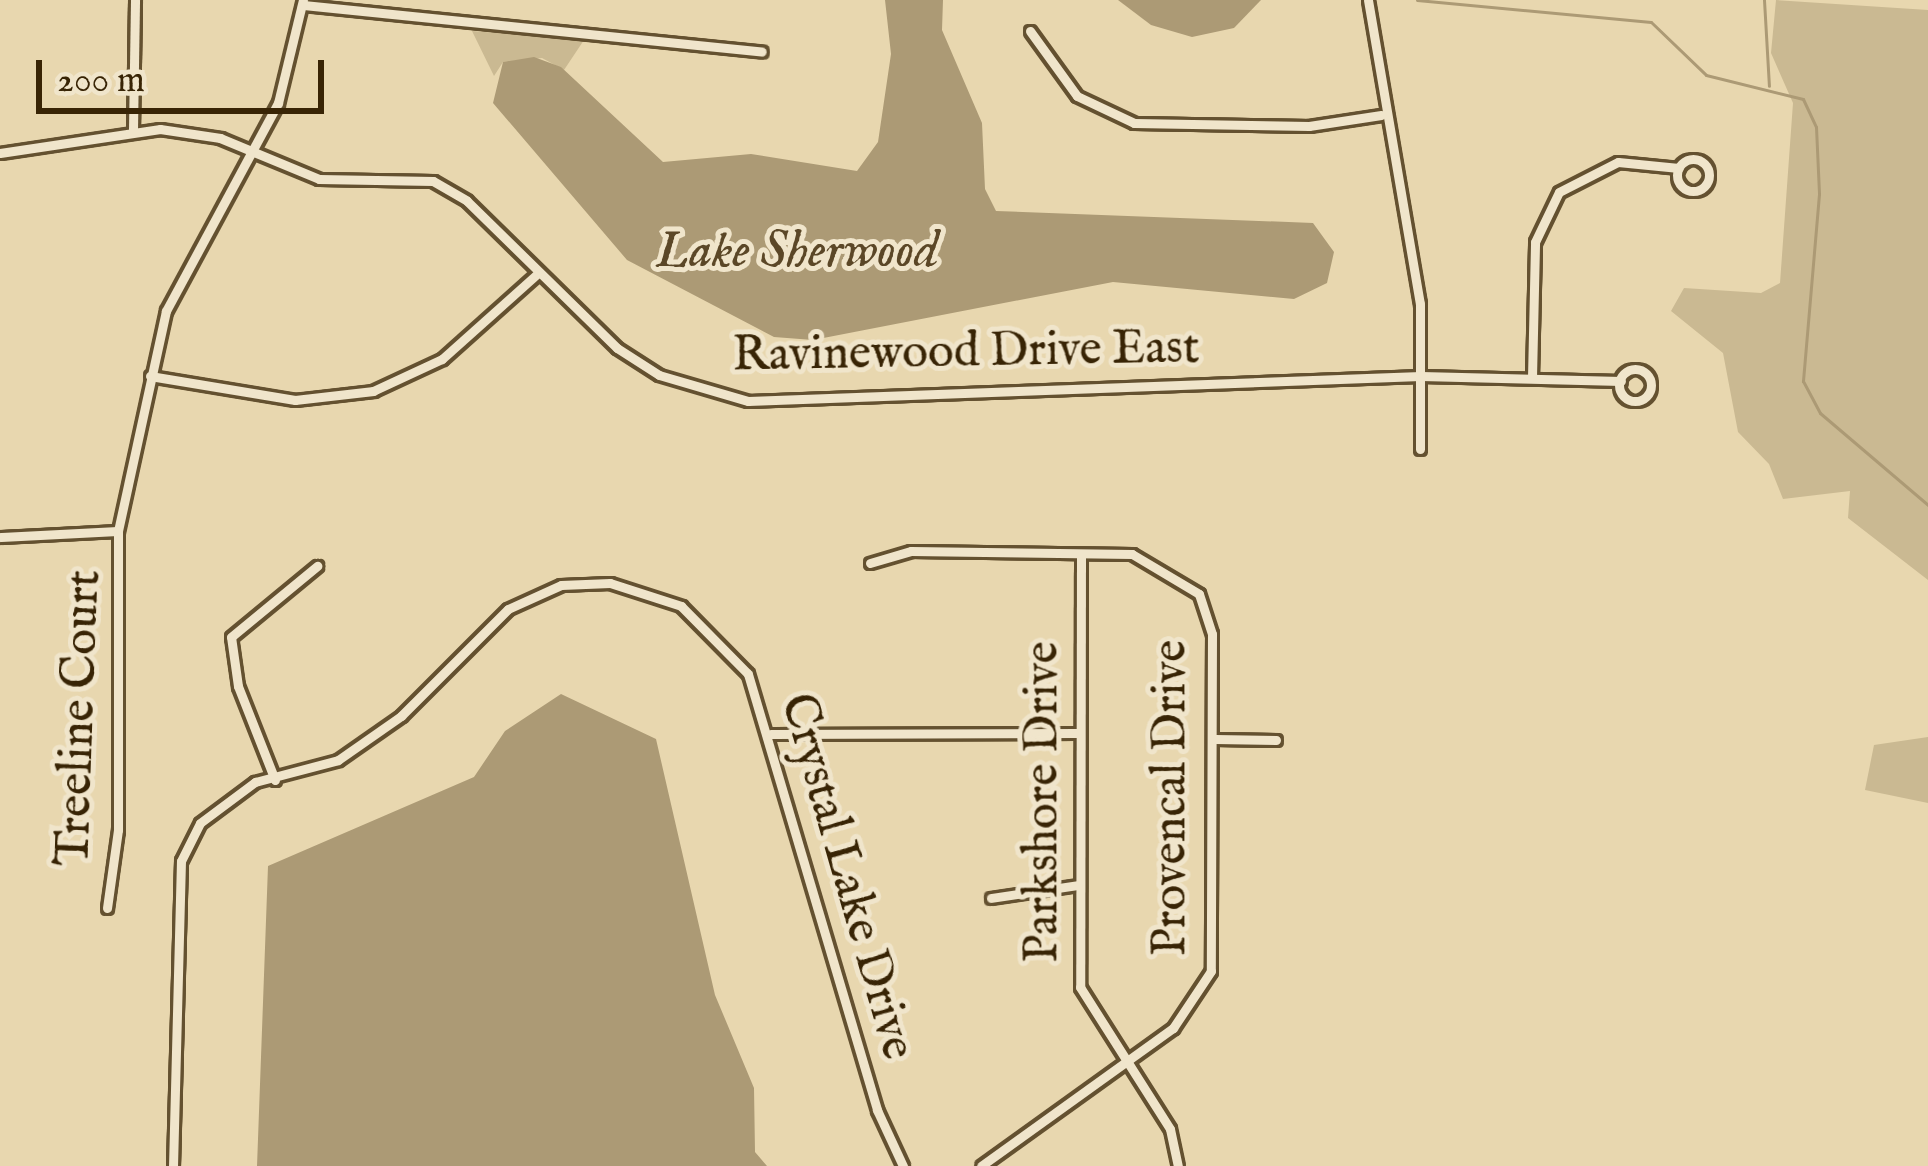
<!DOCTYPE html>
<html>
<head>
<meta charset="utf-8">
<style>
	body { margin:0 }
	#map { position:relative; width:1928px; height:1166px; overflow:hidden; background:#e8d7af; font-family:"IM FELL English",serif }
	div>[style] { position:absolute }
	.green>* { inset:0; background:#cab992 }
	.water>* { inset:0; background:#ac9a75 }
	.stream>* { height:3px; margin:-1.5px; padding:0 1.5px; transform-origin:1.5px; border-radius:1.5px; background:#ac9a75 }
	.roads { filter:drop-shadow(3px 0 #645130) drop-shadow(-3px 0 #645130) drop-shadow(0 3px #645130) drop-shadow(0 -3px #645130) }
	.street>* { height:9px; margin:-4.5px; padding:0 4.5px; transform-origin:4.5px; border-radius:4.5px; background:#f0e5cb }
	.street>.ring { margin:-4.5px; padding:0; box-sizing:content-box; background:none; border:9px solid #f0e5cb; border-radius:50% }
	span { translate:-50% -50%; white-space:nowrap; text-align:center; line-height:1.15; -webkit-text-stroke:10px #f0e5cb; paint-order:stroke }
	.street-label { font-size:48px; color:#382405 }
	.water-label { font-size:51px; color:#5b4727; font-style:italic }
	.scale { position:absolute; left:36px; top:60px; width:288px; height:54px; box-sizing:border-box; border:6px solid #382405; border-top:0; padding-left:15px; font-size:36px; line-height:42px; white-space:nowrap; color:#382405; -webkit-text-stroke:9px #f0e5cb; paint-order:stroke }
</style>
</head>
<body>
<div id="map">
	<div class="green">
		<i style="clip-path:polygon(1776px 0,1928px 10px,1928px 580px,1848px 518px,1850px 491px,1783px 499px,1769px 464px,1738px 432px,1723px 353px,1671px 311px,1684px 288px,1761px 293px,1780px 283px,1793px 103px,1771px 53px)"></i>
		<i style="clip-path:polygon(472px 31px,584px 40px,564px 70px,542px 58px,503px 62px,494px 76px)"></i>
		<i style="clip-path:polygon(1928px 737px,1928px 803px,1865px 790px,1874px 745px)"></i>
	</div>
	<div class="water">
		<i style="clip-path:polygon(885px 0,943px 0,942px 30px,982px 123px,985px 189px,996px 211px,1313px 223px,1334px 252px,1327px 283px,1294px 299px,1113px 282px,813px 340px,774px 337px,627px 260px,493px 103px,503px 62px,534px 57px,561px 67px,663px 162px,751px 154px,857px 171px,878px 142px,891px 54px)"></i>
		<i style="clip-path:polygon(1118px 0,1261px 0,1234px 28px,1192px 37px,1151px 25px)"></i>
		<i style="clip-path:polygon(561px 694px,656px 739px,715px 995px,754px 1088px,755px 1152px,767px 1166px,257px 1166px,268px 866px,474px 777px,505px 731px)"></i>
	</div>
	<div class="stream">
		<i style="left:1417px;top:0;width:235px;rotate:5.4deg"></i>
		<i style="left:1651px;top:22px;width:76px;rotate:43.9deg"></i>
		<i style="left:1706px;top:75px;width:100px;rotate:13.9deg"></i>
		<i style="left:1803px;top:99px;width:31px;rotate:65deg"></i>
		<i style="left:1816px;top:127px;width:67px;rotate:87.4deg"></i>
		<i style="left:1819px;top:194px;width:188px;rotate:94.9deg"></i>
		<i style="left:1803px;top:381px;width:36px;rotate:62deg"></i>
		<i style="left:1820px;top:413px;width:142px;rotate:40.4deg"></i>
		<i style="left:1764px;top:0;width:86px;rotate:86.7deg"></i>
	</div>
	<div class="roads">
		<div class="street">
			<i style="left:1368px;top:0;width:308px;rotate:80.3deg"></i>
			<i style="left:1420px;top:304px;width:145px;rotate:90deg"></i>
			<i style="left:303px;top:5px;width:461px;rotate:5.8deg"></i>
			<i style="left:1030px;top:31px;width:80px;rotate:54.1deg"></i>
			<i style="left:1077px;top:96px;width:63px;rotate:25.3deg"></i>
			<i style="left:1134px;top:123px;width:175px;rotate:1deg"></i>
			<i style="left:1309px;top:126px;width:73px;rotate:-8.7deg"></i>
			<i style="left:133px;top:129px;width:129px;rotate:-89.1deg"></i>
			<i style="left:0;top:153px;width:162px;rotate:-8.5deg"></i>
			<i style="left:160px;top:129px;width:61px;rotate:8.5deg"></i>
			<i style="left:220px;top:138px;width:107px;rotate:22.5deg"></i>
			<i style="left:319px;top:179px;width:114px;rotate:1deg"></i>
			<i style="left:433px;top:181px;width:39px;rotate:30deg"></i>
			<i style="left:467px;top:201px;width:210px;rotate:44.4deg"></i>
			<i style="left:617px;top:348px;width:50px;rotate:32.7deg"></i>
			<i style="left:659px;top:375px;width:93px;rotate:16.3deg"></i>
			<i style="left:748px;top:401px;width:673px;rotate:-2.13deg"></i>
			<i style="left:1421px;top:376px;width:200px;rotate:1.4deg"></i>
			<i class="ring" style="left:1677px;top:159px;width:23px;height:23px"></i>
			<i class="ring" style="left:1619px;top:369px;width:23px;height:23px"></i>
			<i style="left:150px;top:376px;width:147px;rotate:9.4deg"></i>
			<i style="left:295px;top:400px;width:79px;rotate:-6.6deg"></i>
			<i style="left:373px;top:391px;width:76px;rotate:-24.9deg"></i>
			<i style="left:442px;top:359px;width:126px;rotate:-41.8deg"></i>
			<i style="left:1532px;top:377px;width:135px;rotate:-88.7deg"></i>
			<i style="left:1535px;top:242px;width:55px;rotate:-64.4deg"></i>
			<i style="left:1559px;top:192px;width:66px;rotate:-27deg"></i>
			<i style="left:1618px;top:162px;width:61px;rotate:5.6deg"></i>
			<i style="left:118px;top:531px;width:225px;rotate:-77.7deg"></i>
			<i style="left:166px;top:311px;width:236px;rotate:-61.7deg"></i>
			<i style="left:278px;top:103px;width:106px;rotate:-76.4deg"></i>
			<i style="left:0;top:537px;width:118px;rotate:-2.9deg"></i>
			<i style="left:1081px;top:554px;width:433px;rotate:90.1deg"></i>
			<i style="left:1080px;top:987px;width:168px;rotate:57.6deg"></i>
			<i style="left:1170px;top:1129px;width:38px;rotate:78deg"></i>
			<i style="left:870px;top:563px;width:43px;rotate:-16.3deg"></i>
			<i style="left:911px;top:551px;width:221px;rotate:0.8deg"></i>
			<i style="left:1132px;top:554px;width:78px;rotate:30.8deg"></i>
			<i style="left:1199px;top:594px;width:42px;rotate:72deg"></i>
			<i style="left:1212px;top:634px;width:337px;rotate:90.2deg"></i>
			<i style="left:1211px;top:971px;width:69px;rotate:123.7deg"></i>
			<i style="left:1173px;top:1028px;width:236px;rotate:144.3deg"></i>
			<i style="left:771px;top:734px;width:307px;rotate:-0.2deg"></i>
			<i style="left:1215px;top:739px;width:61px;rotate:0.9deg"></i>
			<i style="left:275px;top:780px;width:101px;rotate:-111.5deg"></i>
			<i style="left:238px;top:686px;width:49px;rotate:-98.1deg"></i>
			<i style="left:231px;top:637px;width:112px;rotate:-39.5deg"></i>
			<i style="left:991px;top:898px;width:88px;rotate:-8.5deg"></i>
			<i style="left:107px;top:908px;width:79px;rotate:-82deg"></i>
			<i style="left:118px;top:830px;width:299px;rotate:-90deg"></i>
			<i style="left:173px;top:1166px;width:305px;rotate:-88.5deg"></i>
			<i style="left:181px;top:861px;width:42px;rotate:-63.4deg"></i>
			<i style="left:200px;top:823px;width:69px;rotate:-36.7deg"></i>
			<i style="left:255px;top:782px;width:86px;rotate:-14.8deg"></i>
			<i style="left:338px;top:760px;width:77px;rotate:-34.9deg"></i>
			<i style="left:401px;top:716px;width:151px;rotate:-45deg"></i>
			<i style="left:508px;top:609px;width:58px;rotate:-24.4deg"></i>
			<i style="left:561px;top:585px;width:49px;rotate:-2.3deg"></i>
			<i style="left:610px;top:583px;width:75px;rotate:17.9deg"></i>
			<i style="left:681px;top:606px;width:95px;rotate:45.4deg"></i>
			<i style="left:748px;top:674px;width:455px;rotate:73.5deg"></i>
			<i style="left:877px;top:1110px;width:62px;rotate:65.1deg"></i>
		</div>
	</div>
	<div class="street-label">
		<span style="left:966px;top:353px;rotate:-1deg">Ravinewood Drive East</span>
		<span style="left:80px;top:718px;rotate:-88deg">Treeline Court</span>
		<span style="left:1172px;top:798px;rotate:-90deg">Provencal Drive</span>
		<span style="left:1044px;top:802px;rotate:-90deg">Parkshore Drive</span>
		<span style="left:846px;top:877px;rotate:74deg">Crystal Lake Drive</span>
	</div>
	<div class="water-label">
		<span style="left:797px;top:253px">Lake Sherwood</span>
	</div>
	<div class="scale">200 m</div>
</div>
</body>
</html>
